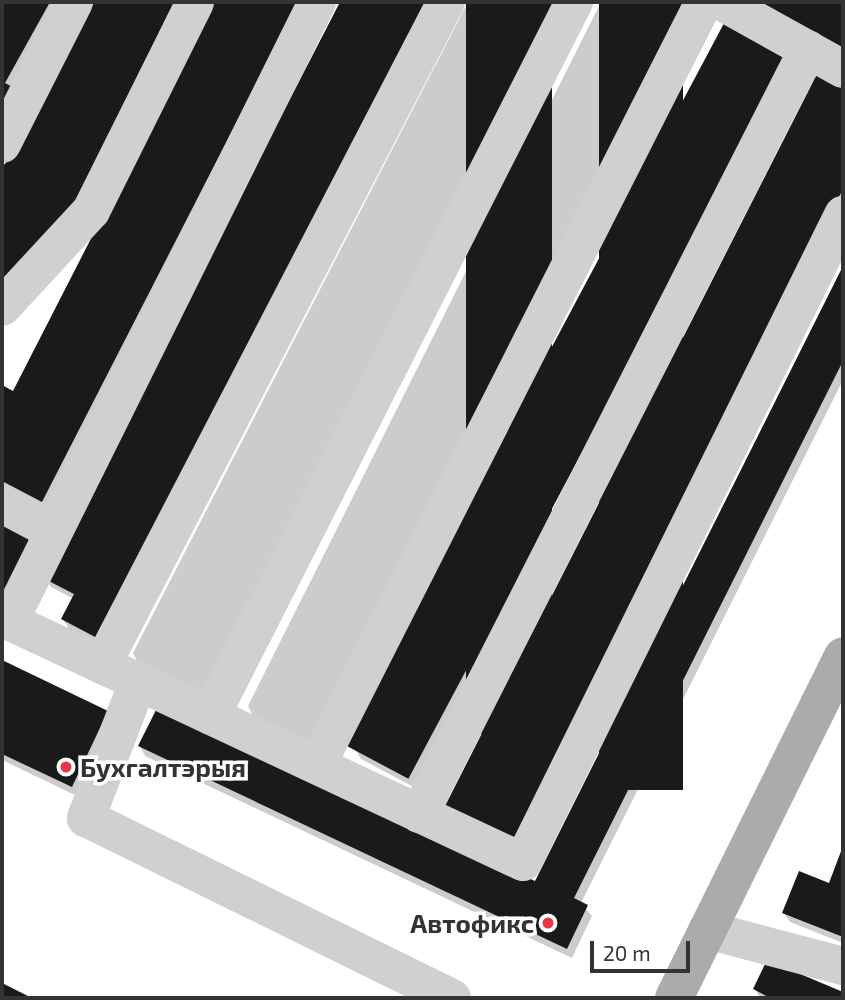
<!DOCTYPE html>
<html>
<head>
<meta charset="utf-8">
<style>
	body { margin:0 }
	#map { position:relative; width:845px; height:1000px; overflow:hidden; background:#fff; font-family:"Exo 2",sans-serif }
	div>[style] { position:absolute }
	.shadow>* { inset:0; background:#0003 }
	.building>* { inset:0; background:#1a1a1a; transform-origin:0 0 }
	.minor>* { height:38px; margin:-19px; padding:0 19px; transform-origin:19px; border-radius:19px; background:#d0d0d0 }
	.major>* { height:38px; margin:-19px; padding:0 19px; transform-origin:19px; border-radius:19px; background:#ababab }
	.dots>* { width:19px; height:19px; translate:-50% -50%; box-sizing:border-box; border:4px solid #fff; border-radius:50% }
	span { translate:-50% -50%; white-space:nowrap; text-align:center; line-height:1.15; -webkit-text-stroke:7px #fff; paint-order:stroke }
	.poi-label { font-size:26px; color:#333; font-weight:700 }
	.left { translate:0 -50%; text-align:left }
	.right { translate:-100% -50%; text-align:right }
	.frame { position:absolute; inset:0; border:4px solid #333; pointer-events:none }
	.scale { position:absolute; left:590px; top:941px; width:100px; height:32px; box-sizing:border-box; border:4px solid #333; border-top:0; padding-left:9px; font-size:21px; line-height:24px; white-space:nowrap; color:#333; -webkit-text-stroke:5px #fff; paint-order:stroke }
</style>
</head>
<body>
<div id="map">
	<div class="shadow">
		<i style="clip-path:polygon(8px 2px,60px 2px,2px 140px,2px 9px)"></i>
		<i style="clip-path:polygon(96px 2px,184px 2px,2px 296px,2px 169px,23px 146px)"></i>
		<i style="clip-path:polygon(214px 2px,308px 2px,48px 510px,2px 486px,2px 387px,14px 394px)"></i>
		<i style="clip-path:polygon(342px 2px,435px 2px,102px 646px,69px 629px,63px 619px,74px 599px,51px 587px,45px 578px)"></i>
		<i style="clip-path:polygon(468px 2px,562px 2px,203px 696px,138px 663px,133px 653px)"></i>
		<i style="clip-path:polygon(601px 2px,690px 2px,319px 749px,253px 716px,248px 706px)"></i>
		<i style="clip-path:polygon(733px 2px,838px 2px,843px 5px,843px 62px)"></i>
		<i style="clip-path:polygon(731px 15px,425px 793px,361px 759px,355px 749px)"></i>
		<i style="clip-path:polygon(818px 76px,843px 89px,843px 209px,519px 849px)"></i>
		<i style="clip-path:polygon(843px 270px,843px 380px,581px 903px,592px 916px,572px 958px,145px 756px,140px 746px,536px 883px)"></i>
		<i style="clip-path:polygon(2px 662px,107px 712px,77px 796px,2px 760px)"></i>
		<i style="clip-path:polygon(843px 851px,843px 943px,790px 922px,784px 913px,830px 885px)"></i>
		<i style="clip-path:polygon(768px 962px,843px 994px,843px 998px,760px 998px,755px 989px)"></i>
	</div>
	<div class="building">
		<i style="clip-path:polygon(6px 2px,50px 2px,5px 83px,20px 91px,2px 124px,2px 7px)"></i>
		<i style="clip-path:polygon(94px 2px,174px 2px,73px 207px,2px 281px,2px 167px,22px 145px)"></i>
		<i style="clip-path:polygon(212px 2px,298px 2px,42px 502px,2px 481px,2px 385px,13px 391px)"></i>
		<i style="clip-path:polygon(340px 2px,425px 2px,97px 638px,61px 619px,74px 594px,43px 578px)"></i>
		<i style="left:466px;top:2px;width:86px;height:732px"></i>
		<i style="left:599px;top:2px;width:84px;height:788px"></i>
		<i style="clip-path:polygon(743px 2px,841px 2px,843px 56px)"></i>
		<i style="left:730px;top:12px;width:76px;height:828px;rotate:28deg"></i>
		<i style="clip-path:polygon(817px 74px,843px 87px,843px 189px,513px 840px,445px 806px)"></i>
		<i style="clip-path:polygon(843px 266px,843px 361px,574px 898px,588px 905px,567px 949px,138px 746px,159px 704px,535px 881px)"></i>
		<i style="clip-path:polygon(2px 515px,41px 534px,2px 599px)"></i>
		<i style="clip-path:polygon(2px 660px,108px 711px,72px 787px,2px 754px)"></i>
		<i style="clip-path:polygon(843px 846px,843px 937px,782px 913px,799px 871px,829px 883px)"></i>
		<i style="clip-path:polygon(767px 960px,843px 992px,843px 998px,770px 998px,753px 989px)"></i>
		<i style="clip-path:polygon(2px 983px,32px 998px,2px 998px)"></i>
	</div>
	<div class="minor">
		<i style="left:722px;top:2px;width:138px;rotate:29deg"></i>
		<i style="left:2px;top:144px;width:159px;rotate:-63.1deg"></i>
		<i style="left:2px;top:307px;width:131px;rotate:-47.2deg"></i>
		<i style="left:91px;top:211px;width:233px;rotate:-63.5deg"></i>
		<i style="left:2px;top:504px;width:58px;rotate:27.9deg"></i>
		<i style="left:2px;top:618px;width:575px;rotate:25.1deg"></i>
		<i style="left:523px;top:862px;width:722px;rotate:-63.68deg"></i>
		<i style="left:9px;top:622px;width:692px;rotate:-63.58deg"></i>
		<i style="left:102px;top:665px;width:747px;rotate:-62.58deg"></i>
		<i style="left:138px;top:682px;width:146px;rotate:110.9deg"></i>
		<i style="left:86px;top:818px;width:408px;rotate:26.2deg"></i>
		<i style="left:211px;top:716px;width:801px;rotate:-63.05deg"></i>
		<i style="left:317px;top:765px;width:856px;rotate:-63.11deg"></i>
		<i style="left:419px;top:814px;width:858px;rotate:-63.05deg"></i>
		<i style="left:707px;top:930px;width:141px;rotate:14.8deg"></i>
	</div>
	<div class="major">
		<i style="left:674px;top:998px;width:381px;rotate:-63.7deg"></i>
	</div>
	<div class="dots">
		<i style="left:66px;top:767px;background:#e63946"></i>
		<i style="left:548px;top:923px;background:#e63946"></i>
	</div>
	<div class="poi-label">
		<span class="left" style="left:80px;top:767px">Бухгалтэрыя</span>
		<span class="right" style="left:534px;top:923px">Автофикс</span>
	</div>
	<div class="frame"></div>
	<div class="scale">20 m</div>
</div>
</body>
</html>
